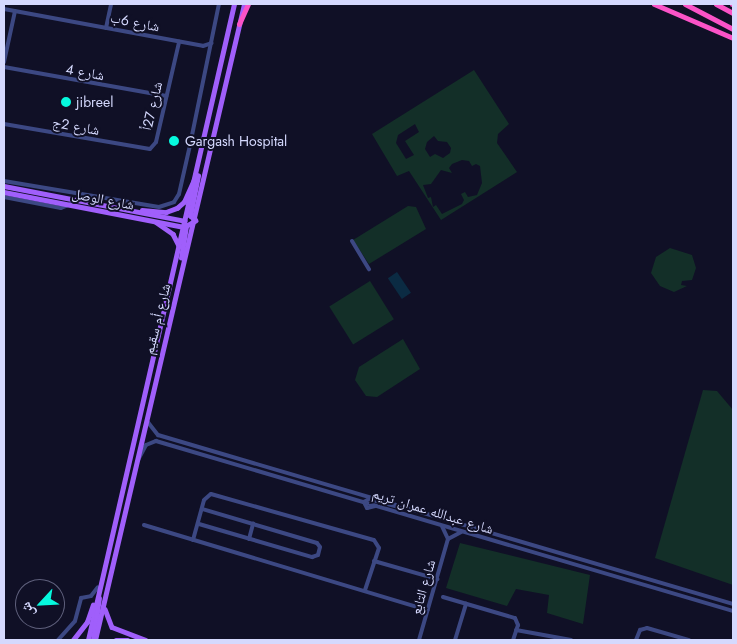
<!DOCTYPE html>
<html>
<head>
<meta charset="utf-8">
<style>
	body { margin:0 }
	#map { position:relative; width:737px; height:644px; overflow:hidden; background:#101026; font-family:Jost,"Noto Naskh Arabic",sans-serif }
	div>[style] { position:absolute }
	.green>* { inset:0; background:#132f28; transform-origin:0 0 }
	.water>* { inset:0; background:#0b2b43; transform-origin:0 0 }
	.minor>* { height:4px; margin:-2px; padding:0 2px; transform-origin:2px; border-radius:2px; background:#3c4883 }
	.major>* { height:4.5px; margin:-2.25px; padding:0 2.25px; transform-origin:2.25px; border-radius:2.25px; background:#a05ffb }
	.highway>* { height:5px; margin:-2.5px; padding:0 2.5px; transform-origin:2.5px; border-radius:2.5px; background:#fb53c7 }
	.dots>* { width:14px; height:14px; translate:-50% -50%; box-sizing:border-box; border:2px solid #101026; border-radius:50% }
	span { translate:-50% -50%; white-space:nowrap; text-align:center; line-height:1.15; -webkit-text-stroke:4px #101026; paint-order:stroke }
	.street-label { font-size:14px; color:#d5d9fe }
	.poi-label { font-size:14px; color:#d5d9fe }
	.left { translate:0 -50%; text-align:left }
	.frame { position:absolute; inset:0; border:5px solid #d5d9fe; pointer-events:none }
	.north { position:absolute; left:15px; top:579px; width:50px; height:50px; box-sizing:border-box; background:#101026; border:1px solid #5f607c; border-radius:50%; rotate:245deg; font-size:14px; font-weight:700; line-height:20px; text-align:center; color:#d5d9fe }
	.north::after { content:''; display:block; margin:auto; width:18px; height:22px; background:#06f9de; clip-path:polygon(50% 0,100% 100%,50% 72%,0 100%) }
</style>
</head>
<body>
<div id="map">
	<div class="green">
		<i style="clip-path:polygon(evenodd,474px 70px,509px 124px,498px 134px,497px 143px,517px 172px,441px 220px,409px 171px,397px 176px,372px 134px,474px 70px,415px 124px,419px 132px,405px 141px,414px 155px,406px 159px,396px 143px,398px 135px,415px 124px,474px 70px,434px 136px,438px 141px,447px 142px,451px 148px,450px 153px,443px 158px,435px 154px,430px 157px,425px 149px,427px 142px,434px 136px,474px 70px,462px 160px,469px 161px,472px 166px,476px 164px,480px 166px,482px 183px,477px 195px,468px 197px,465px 192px,461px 194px,464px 200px,462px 204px,442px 214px,436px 205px,433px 207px,431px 197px,428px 198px,423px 185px,431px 184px,441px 170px,452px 173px,449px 168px,452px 164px,462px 160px)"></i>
		<i style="clip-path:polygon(408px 206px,416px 207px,426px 229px,369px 264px,353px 240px)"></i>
		<i style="clip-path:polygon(670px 248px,692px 255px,696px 268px,692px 280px,682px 281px,681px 285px,687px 286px,674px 292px,660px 286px,651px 273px,656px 257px)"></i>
		<i style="left:370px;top:281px;width:45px;height:48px;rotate:58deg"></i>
		<i style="clip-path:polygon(403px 339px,420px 369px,377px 397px,366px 396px,355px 380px,359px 367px)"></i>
		<i style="clip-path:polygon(703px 390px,717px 391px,733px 410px,733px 585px,655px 558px)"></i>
		<i style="clip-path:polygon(460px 543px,590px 575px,583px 624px,547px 613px,549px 595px,516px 589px,507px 606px,446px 588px)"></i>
	</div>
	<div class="water">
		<i style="left:397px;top:272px;width:25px;height:11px;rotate:56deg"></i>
	</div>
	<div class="minor">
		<i style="left:4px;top:9px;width:202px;rotate:10.5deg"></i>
		<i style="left:203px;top:46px;width:9px;rotate:-18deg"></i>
		<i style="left:106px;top:28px;width:25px;rotate:-78deg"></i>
		<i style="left:4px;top:62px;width:52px;rotate:-77.8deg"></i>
		<i style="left:4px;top:67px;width:165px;rotate:10.1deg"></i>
		<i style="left:4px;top:124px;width:148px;rotate:9.7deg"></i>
		<i style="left:150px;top:149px;width:9px;rotate:-49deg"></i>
		<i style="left:156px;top:142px;width:103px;rotate:-77deg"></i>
		<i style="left:4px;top:181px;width:157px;rotate:9.5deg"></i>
		<i style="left:159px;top:207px;width:16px;rotate:-18deg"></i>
		<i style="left:174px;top:202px;width:9px;rotate:-58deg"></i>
		<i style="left:179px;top:194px;width:50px;rotate:-77.3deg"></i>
		<i style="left:190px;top:145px;width:144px;rotate:-78.4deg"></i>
		<i style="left:4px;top:197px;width:58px;rotate:10.9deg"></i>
		<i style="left:61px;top:208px;width:11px;rotate:-22deg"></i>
		<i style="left:352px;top:241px;width:33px;rotate:59deg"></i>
		<i style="left:147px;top:421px;width:18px;rotate:52deg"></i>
		<i style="left:158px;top:435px;width:599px;rotate:16.38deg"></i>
		<i style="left:138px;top:460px;width:17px;rotate:-62deg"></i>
		<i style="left:146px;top:445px;width:11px;rotate:-22deg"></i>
		<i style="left:156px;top:441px;width:602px;rotate:16.42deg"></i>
		<i style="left:375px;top:506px;width:8px;rotate:166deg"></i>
		<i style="left:367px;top:508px;width:7px;rotate:-117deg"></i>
		<i style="left:364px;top:502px;width:6px;rotate:-31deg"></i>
		<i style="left:369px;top:499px;width:30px;rotate:15deg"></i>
		<i style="left:199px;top:524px;width:118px;rotate:16.3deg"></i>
		<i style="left:312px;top:557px;width:6px;rotate:-18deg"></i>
		<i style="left:318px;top:555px;width:8px;rotate:-76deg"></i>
		<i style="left:320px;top:547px;width:5px;rotate:-127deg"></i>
		<i style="left:317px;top:543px;width:120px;rotate:-163.5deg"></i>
		<i style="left:144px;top:525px;width:296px;rotate:16.7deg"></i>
		<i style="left:249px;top:539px;width:16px;rotate:-75deg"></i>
		<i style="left:448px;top:539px;width:15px;rotate:-28deg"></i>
		<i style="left:193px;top:540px;width:41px;rotate:-74.6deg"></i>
		<i style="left:204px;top:500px;width:9px;rotate:-41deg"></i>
		<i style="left:211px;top:494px;width:169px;rotate:15.8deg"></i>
		<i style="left:374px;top:540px;width:9px;rotate:58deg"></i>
		<i style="left:379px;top:548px;width:44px;rotate:108.4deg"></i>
		<i style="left:374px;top:561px;width:66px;rotate:15.9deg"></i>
		<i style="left:443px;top:597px;width:75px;rotate:16.3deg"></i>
		<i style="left:515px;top:618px;width:8px;rotate:67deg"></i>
		<i style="left:518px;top:625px;width:16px;rotate:108deg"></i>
		<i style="left:516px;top:630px;width:56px;rotate:10.3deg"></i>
		<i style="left:58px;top:640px;width:25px;rotate:-48deg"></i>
		<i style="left:75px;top:621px;width:24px;rotate:-75deg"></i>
		<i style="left:81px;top:598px;width:10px;rotate:-11deg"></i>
		<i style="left:91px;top:596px;width:11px;rotate:-52deg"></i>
		<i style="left:419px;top:640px;width:105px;rotate:-74deg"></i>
		<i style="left:448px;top:539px;width:14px;rotate:-115deg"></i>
		<i style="left:455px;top:640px;width:38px;rotate:-73deg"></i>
		<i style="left:636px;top:640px;width:11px;rotate:-68deg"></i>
		<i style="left:640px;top:630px;width:7px;rotate:-16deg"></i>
		<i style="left:647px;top:628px;width:44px;rotate:15.9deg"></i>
	</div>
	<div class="major">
		<i style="left:4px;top:186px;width:184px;rotate:10.9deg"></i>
		<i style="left:4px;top:192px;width:183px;rotate:11deg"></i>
		<i style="left:184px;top:227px;width:13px;rotate:-29deg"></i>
		<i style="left:142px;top:210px;width:24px;rotate:5deg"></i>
		<i style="left:166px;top:212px;width:12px;rotate:-20deg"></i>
		<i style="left:177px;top:208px;width:9px;rotate:-41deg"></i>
		<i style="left:184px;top:202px;width:27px;rotate:-66deg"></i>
		<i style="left:195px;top:220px;width:6px;rotate:-141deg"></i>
		<i style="left:190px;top:216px;width:41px;rotate:-78.7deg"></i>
		<i style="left:156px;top:222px;width:21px;rotate:35deg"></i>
		<i style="left:173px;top:234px;width:13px;rotate:63deg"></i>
		<i style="left:181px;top:258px;width:33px;rotate:-81deg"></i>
		<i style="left:105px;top:609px;width:19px;rotate:69deg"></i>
		<i style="left:112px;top:627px;width:36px;rotate:21deg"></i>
		<i style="left:73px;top:640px;width:23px;rotate:-52deg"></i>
		<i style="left:87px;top:622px;width:18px;rotate:-71deg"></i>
		<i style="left:88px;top:640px;width:653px;rotate:-77.07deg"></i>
		<i style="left:93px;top:640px;width:42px;rotate:-81.9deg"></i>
		<i style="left:95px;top:640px;width:653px;rotate:-76.81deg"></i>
		<i style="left:116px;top:640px;width:12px"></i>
	</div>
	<div class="highway">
		<i style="left:654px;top:4px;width:86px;rotate:23.3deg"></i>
		<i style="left:685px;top:4px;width:54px;rotate:27.5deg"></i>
		<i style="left:716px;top:4px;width:19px;rotate:28deg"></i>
		<i style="left:732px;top:4px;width:1px"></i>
		<i style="left:239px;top:24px;width:22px;rotate:-66deg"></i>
	</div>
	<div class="dots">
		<i style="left:66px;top:102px;background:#06f9de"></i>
		<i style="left:174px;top:141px;background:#06f9de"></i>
	</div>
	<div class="street-label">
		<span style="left:135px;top:22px;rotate:11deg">شارع 6ب</span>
		<span style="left:85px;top:72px;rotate:10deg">شارع 4</span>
		<span style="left:152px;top:106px;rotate:-77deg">شارع 27أ</span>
		<span style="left:76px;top:126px;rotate:10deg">شارع 2ج</span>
		<span style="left:103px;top:199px;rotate:11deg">شارع الوصل</span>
		<span style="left:157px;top:319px;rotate:-76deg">شارع أم سقيم</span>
		<span style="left:433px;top:511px;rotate:17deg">شارع عبدالله عمران تريم</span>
		<span style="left:423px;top:587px;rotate:-74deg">شارع التابع</span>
	</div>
	<div class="poi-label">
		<span class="left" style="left:76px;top:102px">jibreel</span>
		<span class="left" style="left:185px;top:141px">Gargash Hospital</span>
	</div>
	<div class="frame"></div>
	<div class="north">ش</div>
</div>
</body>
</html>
